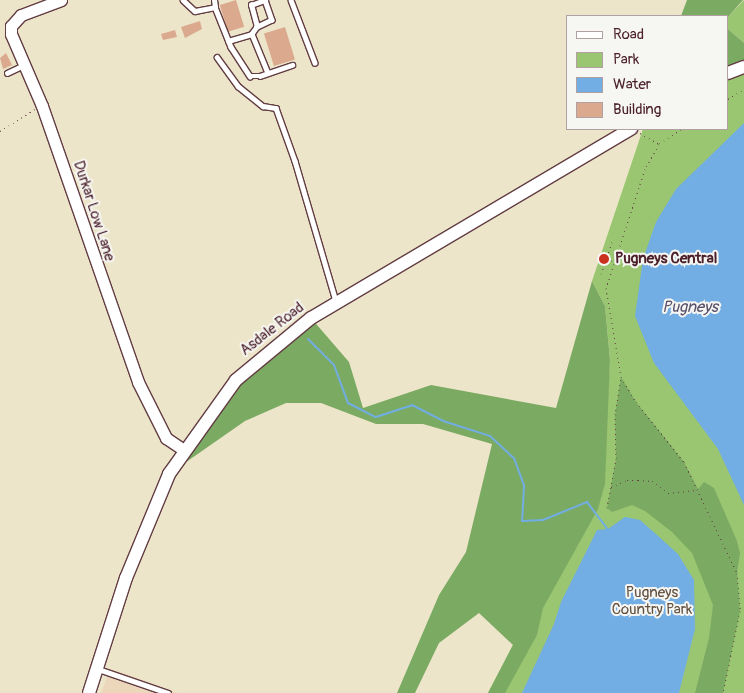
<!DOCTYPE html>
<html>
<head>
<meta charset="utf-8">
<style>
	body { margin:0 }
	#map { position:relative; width:744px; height:693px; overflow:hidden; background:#ede5c9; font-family:Pangolin,sans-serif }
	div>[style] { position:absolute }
	.built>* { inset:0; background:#edd7bb }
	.green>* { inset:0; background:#9ac571 }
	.forest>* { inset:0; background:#7baa63 }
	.water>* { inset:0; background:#72ade3 }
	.stream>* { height:2px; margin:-1px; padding:0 1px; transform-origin:1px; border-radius:1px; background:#72ade3 }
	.building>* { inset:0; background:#dbaa8e; transform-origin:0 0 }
	.path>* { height:1px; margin-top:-0.5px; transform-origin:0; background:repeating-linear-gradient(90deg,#623d43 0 1px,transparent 0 5px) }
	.roads { filter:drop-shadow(1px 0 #623d43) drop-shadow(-1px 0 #623d43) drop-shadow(0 1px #623d43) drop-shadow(0 -1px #623d43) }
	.lane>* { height:4.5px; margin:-2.25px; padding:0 2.25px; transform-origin:2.25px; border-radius:2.25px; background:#fff }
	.secondary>* { height:11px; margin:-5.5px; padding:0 5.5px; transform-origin:5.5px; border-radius:5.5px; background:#fff }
	.primary>* { height:12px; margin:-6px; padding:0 6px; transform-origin:6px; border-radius:6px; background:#fff }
	.dots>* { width:14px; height:14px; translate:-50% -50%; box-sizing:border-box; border:2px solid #f6f6f2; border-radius:50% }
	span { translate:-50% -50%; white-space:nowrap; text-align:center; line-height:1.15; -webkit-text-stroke:4px #f6f6f2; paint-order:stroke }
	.street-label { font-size:15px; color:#4a1f2b }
	.poi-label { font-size:15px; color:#4a1f2b; font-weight:700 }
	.left { translate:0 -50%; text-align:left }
	.park-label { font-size:15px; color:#625140 }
	.water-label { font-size:16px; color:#58516b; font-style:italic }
	.legend { position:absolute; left:566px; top:15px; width:162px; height:115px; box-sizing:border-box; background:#f6f6f2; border:1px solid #b1a0a2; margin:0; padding:6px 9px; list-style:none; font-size:15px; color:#4a1f2b }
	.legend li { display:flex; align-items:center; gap:10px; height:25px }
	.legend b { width:25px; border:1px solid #b1a0a2 }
</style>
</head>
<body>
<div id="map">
	<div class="built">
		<i style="clip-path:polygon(110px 669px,132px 676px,178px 693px,101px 693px)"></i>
	</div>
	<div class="green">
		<i style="clip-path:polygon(744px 0,744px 43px,728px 29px,728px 17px)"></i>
		<i style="clip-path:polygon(744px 67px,744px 693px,488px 693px,513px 645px,607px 409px,610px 360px,605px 306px,592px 281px,643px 129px,728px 129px,728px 73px)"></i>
	</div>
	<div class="forest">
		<i style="clip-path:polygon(687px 0,743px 0,728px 17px,681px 16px)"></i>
		<i style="clip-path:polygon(728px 29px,744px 43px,744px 67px,728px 73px)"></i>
		<i style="clip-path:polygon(592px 281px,605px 306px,610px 360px,605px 484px,598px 509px,543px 608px,537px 635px,505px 693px,488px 693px,513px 645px,479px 613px,439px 643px,415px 693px,397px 693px,439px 595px,466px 552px,492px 444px,423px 424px,376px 424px,321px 403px,286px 403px,245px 421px,169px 474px,216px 407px,311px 318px,349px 362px,363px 408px,431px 385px,556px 408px)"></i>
		<i style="clip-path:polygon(621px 377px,636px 402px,684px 462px,698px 489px,704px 482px,714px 488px,737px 541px,740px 553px,737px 573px,740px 611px,723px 693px,695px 693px,709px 638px,713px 605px,692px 553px,672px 532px,645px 511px,632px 505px,612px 512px,607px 508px,616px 459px,615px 415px)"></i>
	</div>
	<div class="water">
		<i style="clip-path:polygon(744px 123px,744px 505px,718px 449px,654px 363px,635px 316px,643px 259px,656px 222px,676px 189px)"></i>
		<i style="clip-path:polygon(625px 517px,640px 520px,657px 535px,678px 554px,694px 580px,695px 629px,679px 693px,522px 693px,554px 624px,561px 602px,597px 530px,608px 529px)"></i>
	</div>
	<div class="stream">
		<i style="left:308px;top:339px;width:37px;rotate:45deg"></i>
		<i style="left:334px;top:365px;width:40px;rotate:69.8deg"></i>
		<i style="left:348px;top:403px;width:31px;rotate:27deg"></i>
		<i style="left:376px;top:417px;width:38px;rotate:-18deg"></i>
		<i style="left:412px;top:405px;width:35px;rotate:27deg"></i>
		<i style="left:443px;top:421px;width:49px;rotate:17.7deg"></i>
		<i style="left:490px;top:436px;width:33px;rotate:43deg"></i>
		<i style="left:514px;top:458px;width:30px;rotate:70deg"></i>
		<i style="left:524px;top:486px;width:35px;rotate:93deg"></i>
		<i style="left:522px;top:521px;width:21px;rotate:-3deg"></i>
		<i style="left:543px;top:520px;width:48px;rotate:-22.2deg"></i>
		<i style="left:587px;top:502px;width:35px;rotate:53deg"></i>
	</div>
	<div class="building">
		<i style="left:236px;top:0;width:28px;height:17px;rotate:73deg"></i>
		<i style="clip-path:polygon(200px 21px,202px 29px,185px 38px,181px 27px)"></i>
		<i style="left:285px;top:27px;width:34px;height:22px;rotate:73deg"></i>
		<i style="clip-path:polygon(175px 30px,177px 37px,163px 40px,161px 34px)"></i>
		<i style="clip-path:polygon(6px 53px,12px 65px,3px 69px,0 58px)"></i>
	</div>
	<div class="path">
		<i style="left:728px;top:99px;width:19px;rotate:-32deg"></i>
		<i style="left:681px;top:129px;width:27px;rotate:146deg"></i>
		<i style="left:659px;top:144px;width:29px;rotate:119deg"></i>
		<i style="left:645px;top:169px;width:125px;rotate:108.1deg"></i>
		<i style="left:606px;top:288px;width:90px;rotate:80.4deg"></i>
		<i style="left:621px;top:377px;width:29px;rotate:59deg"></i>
		<i style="left:636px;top:402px;width:77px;rotate:51.3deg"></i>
		<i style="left:684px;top:462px;width:123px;rotate:64.5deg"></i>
		<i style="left:737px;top:573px;width:38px;rotate:85deg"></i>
		<i style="left:740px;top:611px;width:84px;rotate:101.7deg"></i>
		<i style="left:0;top:131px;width:41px;rotate:-32.2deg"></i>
		<i style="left:640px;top:133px;width:22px;rotate:30deg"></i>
		<i style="left:612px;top:242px;width:18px;rotate:109deg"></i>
		<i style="left:606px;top:259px;width:6px;rotate:18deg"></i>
		<i style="left:601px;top:274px;width:15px;rotate:-70deg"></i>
		<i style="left:611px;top:487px;width:17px;rotate:-24deg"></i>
		<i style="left:627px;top:480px;width:11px"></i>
		<i style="left:638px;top:480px;width:14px;rotate:4deg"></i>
		<i style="left:652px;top:481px;width:20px;rotate:37deg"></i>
		<i style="left:668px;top:493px;width:30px;rotate:-6deg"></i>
		<i style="left:607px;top:508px;width:50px;rotate:-79.6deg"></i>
		<i style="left:616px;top:459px;width:44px;rotate:-91.3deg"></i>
		<i style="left:615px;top:415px;width:38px;rotate:-81deg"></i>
	</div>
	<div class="roads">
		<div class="lane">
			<i style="left:183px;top:0;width:16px;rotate:43deg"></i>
			<i style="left:195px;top:11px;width:20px;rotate:-11deg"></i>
			<i style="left:215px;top:7px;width:7px;rotate:-98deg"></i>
			<i style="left:291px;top:0;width:67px;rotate:69.1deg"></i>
			<i style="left:215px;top:7px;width:43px;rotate:68.2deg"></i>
			<i style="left:231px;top:47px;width:35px;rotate:57deg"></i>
			<i style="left:250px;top:76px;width:10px"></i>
			<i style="left:260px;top:76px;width:34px;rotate:-19deg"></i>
			<i style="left:257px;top:27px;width:23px;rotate:-105deg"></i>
			<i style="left:251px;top:5px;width:15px;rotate:-20deg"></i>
			<i style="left:265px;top:0;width:21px;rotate:71deg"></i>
			<i style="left:272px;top:20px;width:17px;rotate:155deg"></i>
			<i style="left:257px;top:27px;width:9px;rotate:126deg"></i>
			<i style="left:252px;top:34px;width:42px;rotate:67.7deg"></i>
			<i style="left:228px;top:41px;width:25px;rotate:-16deg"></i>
			<i style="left:217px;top:57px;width:36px;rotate:54deg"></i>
			<i style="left:238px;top:86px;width:32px;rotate:39deg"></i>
			<i style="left:263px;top:106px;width:13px;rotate:9deg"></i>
			<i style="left:276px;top:108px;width:56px;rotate:70.3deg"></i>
			<i style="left:295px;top:161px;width:146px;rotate:73.7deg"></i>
			<i style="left:7px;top:73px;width:17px;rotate:-25deg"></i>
			<i style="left:98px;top:669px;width:74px;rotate:18.9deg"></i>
		</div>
		<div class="secondary">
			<i style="left:61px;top:0;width:43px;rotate:159.4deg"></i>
			<i style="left:21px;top:15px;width:15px;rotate:132deg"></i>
			<i style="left:11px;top:26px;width:8px;rotate:90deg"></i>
			<i style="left:11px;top:34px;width:78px;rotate:66.7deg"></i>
			<i style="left:42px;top:106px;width:292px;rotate:70.8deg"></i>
			<i style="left:138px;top:382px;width:63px;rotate:63.4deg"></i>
			<i style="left:166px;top:438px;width:22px;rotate:34deg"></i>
		</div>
		<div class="primary">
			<i style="left:728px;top:73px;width:17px;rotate:-21deg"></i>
			<i style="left:89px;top:693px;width:121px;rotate:-72.2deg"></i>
			<i style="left:126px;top:578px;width:113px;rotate:-67.5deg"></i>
			<i style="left:169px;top:474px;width:115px;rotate:-54.5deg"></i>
			<i style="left:236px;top:380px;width:97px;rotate:-39.6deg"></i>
			<i style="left:311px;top:318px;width:372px;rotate:-30.6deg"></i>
		</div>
	</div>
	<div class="dots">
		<i style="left:604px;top:259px;background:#c8321e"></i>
	</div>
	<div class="street-label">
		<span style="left:94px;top:211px;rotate:72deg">Durkar Low Lane</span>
		<span style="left:272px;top:329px;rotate:-38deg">Asdale Road</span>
	</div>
	<div class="poi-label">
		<span class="left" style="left:615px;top:259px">Pugneys Central</span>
	</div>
	<div class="park-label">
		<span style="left:652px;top:601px">Pugneys<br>Country Park</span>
	</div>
	<div class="water-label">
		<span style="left:690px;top:307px">Pugneys</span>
	</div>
	<ul class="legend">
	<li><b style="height:6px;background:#fff"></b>Road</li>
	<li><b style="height:14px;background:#9ac571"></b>Park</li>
	<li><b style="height:14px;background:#72ade3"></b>Water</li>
	<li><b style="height:14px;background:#dbaa8e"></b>Building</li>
	</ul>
</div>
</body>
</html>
